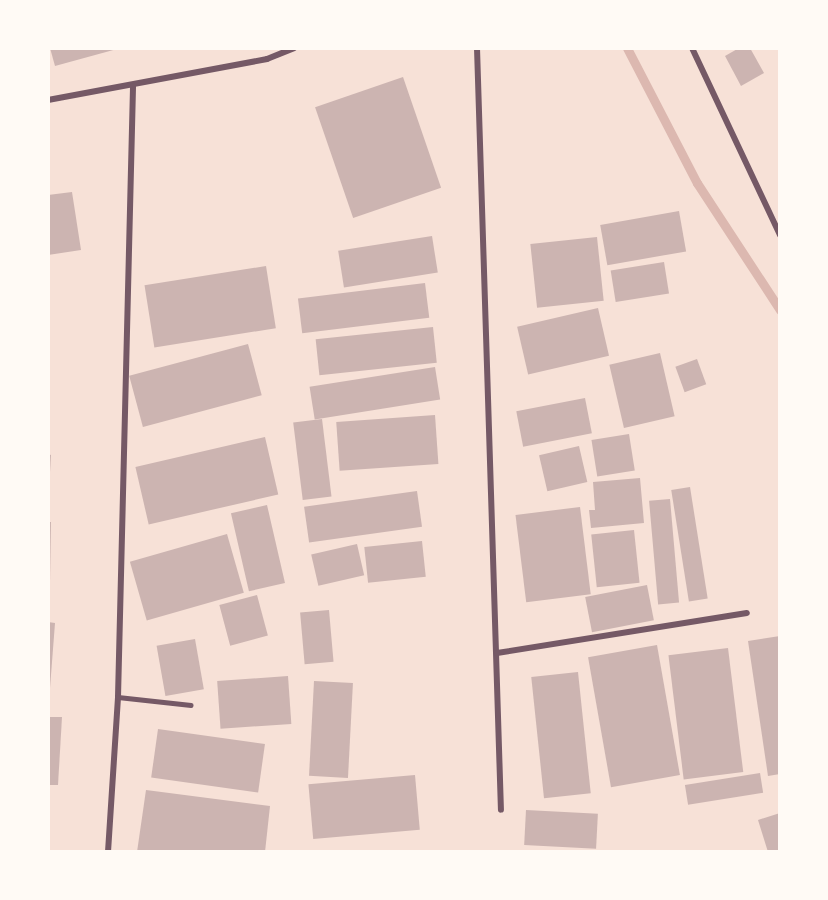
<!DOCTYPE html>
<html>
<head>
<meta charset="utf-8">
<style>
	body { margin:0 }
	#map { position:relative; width:828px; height:900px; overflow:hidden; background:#f7e1d7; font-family:Merriweather,serif }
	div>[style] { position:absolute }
	.stream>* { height:9px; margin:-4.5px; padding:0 4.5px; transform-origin:4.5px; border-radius:4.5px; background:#dcb8b0 }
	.building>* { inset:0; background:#ccb4b1; transform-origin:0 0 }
	.service>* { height:4.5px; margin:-2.25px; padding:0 2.25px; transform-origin:2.25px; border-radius:2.25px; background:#755966 }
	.minor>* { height:6px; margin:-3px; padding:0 3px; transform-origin:3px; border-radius:3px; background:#755966 }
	span { translate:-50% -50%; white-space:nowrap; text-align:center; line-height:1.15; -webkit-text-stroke:6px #fffaf5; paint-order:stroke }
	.frame { position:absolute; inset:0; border:50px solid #fffaf5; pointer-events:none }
</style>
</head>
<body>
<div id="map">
	<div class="stream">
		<i style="left:627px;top:48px;width:152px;rotate:62.6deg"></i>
		<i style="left:697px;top:183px;width:152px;rotate:56.8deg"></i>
	</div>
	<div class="building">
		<i style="clip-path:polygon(50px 48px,117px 48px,117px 49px,55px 66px)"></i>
		<i style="clip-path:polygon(739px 48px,750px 48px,764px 73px,741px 86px,725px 56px)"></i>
		<i style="left:403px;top:77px;width:117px;height:93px;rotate:71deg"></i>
		<i style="clip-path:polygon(72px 192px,81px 250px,48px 255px,48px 195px)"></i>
		<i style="left:679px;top:211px;width:41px;height:80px;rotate:80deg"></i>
		<i style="left:432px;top:236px;width:37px;height:95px;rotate:81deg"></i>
		<i style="left:597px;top:237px;width:64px;height:67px;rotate:84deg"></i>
		<i style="left:664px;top:262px;width:32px;height:54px;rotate:81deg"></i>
		<i style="left:266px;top:266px;width:63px;height:123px;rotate:81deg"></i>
		<i style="left:425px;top:283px;width:35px;height:128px;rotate:83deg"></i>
		<i style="left:598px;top:308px;width:49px;height:83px;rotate:77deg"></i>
		<i style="left:433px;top:327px;width:36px;height:118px;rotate:84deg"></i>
		<i style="left:248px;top:344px;width:53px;height:123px;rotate:75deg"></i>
		<i style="left:660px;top:353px;width:65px;height:52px;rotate:77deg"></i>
		<i style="left:697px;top:359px;width:27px;height:23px;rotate:70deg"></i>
		<i style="left:435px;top:367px;width:33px;height:127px;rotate:81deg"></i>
		<i style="left:585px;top:398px;width:36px;height:70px;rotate:79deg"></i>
		<i style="left:435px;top:415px;width:49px;height:99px;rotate:86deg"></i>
		<i style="left:322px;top:419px;width:78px;height:29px;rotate:83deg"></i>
		<i style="left:629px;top:434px;width:37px;height:38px;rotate:81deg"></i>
		<i style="left:265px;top:437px;width:59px;height:133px;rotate:77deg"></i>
		<i style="left:579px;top:446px;width:37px;height:41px;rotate:77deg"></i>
		<i style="clip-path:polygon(48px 454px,51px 455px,50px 472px,48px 472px)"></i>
		<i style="clip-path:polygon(640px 478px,644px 523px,591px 528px,589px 510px,595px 510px,593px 482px)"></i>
		<i style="left:690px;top:487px;width:113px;height:19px;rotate:81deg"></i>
		<i style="left:417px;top:491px;width:36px;height:114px;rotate:82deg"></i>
		<i style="left:670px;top:499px;width:104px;height:21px;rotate:85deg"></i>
		<i style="left:267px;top:505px;width:80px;height:37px;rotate:77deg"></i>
		<i style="left:580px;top:507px;width:88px;height:65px;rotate:83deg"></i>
		<i style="clip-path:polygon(48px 522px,51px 522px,50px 581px,48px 581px)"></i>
		<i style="left:634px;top:530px;width:53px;height:43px;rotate:84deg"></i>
		<i style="left:227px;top:534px;width:61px;height:101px;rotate:74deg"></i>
		<i style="left:422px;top:541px;width:36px;height:58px;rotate:84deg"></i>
		<i style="left:357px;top:544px;width:32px;height:47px;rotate:77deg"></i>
		<i style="left:647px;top:585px;width:36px;height:63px;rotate:79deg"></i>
		<i style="left:257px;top:595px;width:42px;height:39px;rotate:75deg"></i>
		<i style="left:329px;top:610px;width:52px;height:29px;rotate:85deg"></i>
		<i style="clip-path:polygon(48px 622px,55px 623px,50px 688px,48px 687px)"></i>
		<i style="clip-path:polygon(780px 636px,780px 774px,768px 776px,748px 641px)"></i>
		<i style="left:195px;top:639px;width:51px;height:39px;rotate:80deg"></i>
		<i style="left:657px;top:645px;width:132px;height:70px;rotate:80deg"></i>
		<i style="left:728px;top:648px;width:125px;height:60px;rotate:83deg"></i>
		<i style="left:578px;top:672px;width:122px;height:47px;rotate:84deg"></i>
		<i style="left:288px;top:676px;width:48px;height:71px;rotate:86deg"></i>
		<i style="left:314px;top:681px;width:39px;height:95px;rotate:3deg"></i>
		<i style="clip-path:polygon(48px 717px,62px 717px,58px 785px,48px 785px)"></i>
		<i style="left:158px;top:729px;width:108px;height:49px;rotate:8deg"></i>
		<i style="left:760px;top:773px;width:20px;height:76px;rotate:81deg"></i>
		<i style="left:415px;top:775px;width:55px;height:107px;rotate:85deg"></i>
		<i style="clip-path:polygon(146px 790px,270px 806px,265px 852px,137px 852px)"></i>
		<i style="left:526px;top:810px;width:72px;height:35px;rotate:3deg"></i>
		<i style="clip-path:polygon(780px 813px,780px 850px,768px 852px,758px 820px)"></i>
	</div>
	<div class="service">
		<i style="left:118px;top:697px;width:73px;rotate:6.3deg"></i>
	</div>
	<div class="minor">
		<i style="left:477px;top:48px;width:762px;rotate:88.2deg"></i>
		<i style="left:692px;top:48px;width:207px;rotate:64.8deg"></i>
		<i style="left:48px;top:100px;width:223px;rotate:-10.6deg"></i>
		<i style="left:267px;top:59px;width:29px;rotate:-22deg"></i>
		<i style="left:497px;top:653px;width:253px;rotate:-9.1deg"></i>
		<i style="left:108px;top:852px;width:155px;rotate:-86.3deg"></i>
		<i style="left:118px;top:697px;width:611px;rotate:-88.59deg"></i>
	</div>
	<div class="frame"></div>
</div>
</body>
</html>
